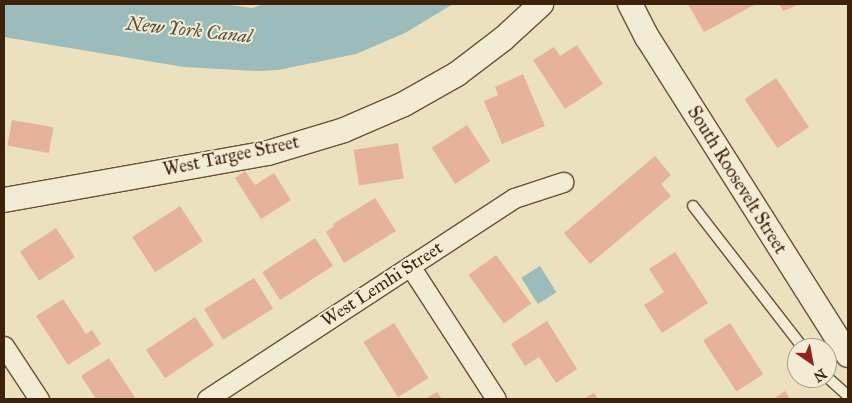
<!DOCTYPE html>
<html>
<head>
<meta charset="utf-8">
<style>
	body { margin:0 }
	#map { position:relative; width:852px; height:403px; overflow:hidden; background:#ebe1bf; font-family:"IM FELL Great Primer",serif }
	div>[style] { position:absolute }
	.water>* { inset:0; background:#9bbcba; transform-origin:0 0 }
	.building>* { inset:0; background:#e6b29c; transform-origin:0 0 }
	.roads { filter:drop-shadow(1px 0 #695138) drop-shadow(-1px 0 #695138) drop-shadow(0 1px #695138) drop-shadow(0 -1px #695138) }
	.service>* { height:10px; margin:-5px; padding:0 5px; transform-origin:5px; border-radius:5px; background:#f2ecd5 }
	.minor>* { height:19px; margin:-9.5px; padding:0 9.5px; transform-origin:9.5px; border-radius:9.5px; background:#f2ecd5 }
	.tertiary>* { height:24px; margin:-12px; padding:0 12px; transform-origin:12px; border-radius:12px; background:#f2ecd5 }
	span { translate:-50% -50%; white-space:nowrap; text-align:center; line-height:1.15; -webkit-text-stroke:4px #f2ecd5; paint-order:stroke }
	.street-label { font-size:18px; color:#3e210b }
	.water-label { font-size:19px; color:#5a5040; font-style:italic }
	.frame { position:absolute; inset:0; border:5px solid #3e210b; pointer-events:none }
	.north { position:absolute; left:787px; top:338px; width:50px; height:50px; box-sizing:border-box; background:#f2ecd5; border:1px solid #aa9b84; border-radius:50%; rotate:147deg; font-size:14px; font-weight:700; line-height:20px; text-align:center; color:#3e210b }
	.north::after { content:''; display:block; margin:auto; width:18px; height:22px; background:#8f2418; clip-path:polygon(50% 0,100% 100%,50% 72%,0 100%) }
</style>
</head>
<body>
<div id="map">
	<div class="water">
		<i style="clip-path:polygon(4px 4px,223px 4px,252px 8px,264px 4px,453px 4px,405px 33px,356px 54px,278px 70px,258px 71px,184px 67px,4px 37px)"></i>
		<i style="left:540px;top:266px;width:31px;height:22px;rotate:58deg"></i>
	</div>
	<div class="building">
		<i style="clip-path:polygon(688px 4px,756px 4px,704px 32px)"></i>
		<i style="clip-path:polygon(779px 4px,800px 4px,783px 11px)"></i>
		<i style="clip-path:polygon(577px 45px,603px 84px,565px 109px,533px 60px,554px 47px,560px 56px)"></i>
		<i style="clip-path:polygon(523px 74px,545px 126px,502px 144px,484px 101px,498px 95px,495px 87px)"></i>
		<i style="left:776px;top:78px;width:59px;height:38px;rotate:56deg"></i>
		<i style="left:12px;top:120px;width:42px;height:26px;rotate:10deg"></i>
		<i style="left:467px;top:125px;width:43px;height:42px;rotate:57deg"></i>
		<i style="left:398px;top:143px;width:36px;height:45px;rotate:81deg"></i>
		<i style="clip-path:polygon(655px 156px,671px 175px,661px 184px,671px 196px,590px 264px,564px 233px)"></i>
		<i style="clip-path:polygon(245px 171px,255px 185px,274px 173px,291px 200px,261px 219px,235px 178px)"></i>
		<i style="clip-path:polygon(375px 198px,396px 231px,344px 263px,326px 232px,334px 226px,333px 224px)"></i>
		<i style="left:180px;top:206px;width:42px;height:57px;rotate:57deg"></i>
		<i style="left:56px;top:228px;width:35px;height:43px;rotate:57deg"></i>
		<i style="left:315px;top:238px;width:33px;height:63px;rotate:57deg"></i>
		<i style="clip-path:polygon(675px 252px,708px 303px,662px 333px,644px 305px,664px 292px,649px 269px)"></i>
		<i style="left:496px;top:255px;width:60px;height:34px;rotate:54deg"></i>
		<i style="left:254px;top:278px;width:36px;height:59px;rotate:58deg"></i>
		<i style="clip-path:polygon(63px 299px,86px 334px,92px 330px,101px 344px,68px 365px,36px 316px)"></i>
		<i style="left:195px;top:317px;width:34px;height:59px;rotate:56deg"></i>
		<i style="clip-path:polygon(547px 321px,577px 369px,556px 383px,539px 357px,525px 366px,511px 344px)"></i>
		<i style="left:394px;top:323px;width:65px;height:36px;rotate:58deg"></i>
		<i style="left:730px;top:323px;width:61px;height:32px;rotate:57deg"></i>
		<i style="clip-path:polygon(109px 358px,136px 399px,96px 399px,81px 376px)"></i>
		<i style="clip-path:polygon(785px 391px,790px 399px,773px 399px)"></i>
		<i style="clip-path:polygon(437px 392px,442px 399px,425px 399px)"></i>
		<i style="clip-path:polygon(594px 393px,598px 399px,583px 399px)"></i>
	</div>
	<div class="roads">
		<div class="service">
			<i style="left:693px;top:206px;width:180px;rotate:52.2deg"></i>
			<i style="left:827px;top:377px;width:28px;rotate:42deg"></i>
		</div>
		<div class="minor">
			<i style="left:410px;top:266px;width:158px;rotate:57.1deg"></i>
			<i style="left:4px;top:346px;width:64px;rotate:56.6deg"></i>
			<i style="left:207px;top:399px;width:367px;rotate:-33.2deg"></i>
			<i style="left:514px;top:198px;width:52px;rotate:-18.1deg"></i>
		</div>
		<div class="tertiary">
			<i style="left:630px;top:4px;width:37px;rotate:63deg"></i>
			<i style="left:647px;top:37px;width:376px;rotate:57.7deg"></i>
			<i style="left:4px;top:200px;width:268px;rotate:-10.1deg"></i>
			<i style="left:268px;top:153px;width:79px;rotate:-16.8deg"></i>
			<i style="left:344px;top:130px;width:65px;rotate:-23.4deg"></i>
			<i style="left:404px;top:104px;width:61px;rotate:-29.5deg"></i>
			<i style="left:457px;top:74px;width:58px;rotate:-37.3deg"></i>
			<i style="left:503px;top:39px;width:52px;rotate:-42.6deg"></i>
		</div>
	</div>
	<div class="street-label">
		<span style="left:231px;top:156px;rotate:-12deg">West Targee Street</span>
		<span style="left:737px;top:180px;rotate:58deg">South Roosevelt Street</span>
		<span style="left:382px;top:284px;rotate:-33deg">West Lemhi Street</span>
	</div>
	<div class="water-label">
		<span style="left:189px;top:30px;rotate:6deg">New York Canal</span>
	</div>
	<div class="frame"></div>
	<div class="north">N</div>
</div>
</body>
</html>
